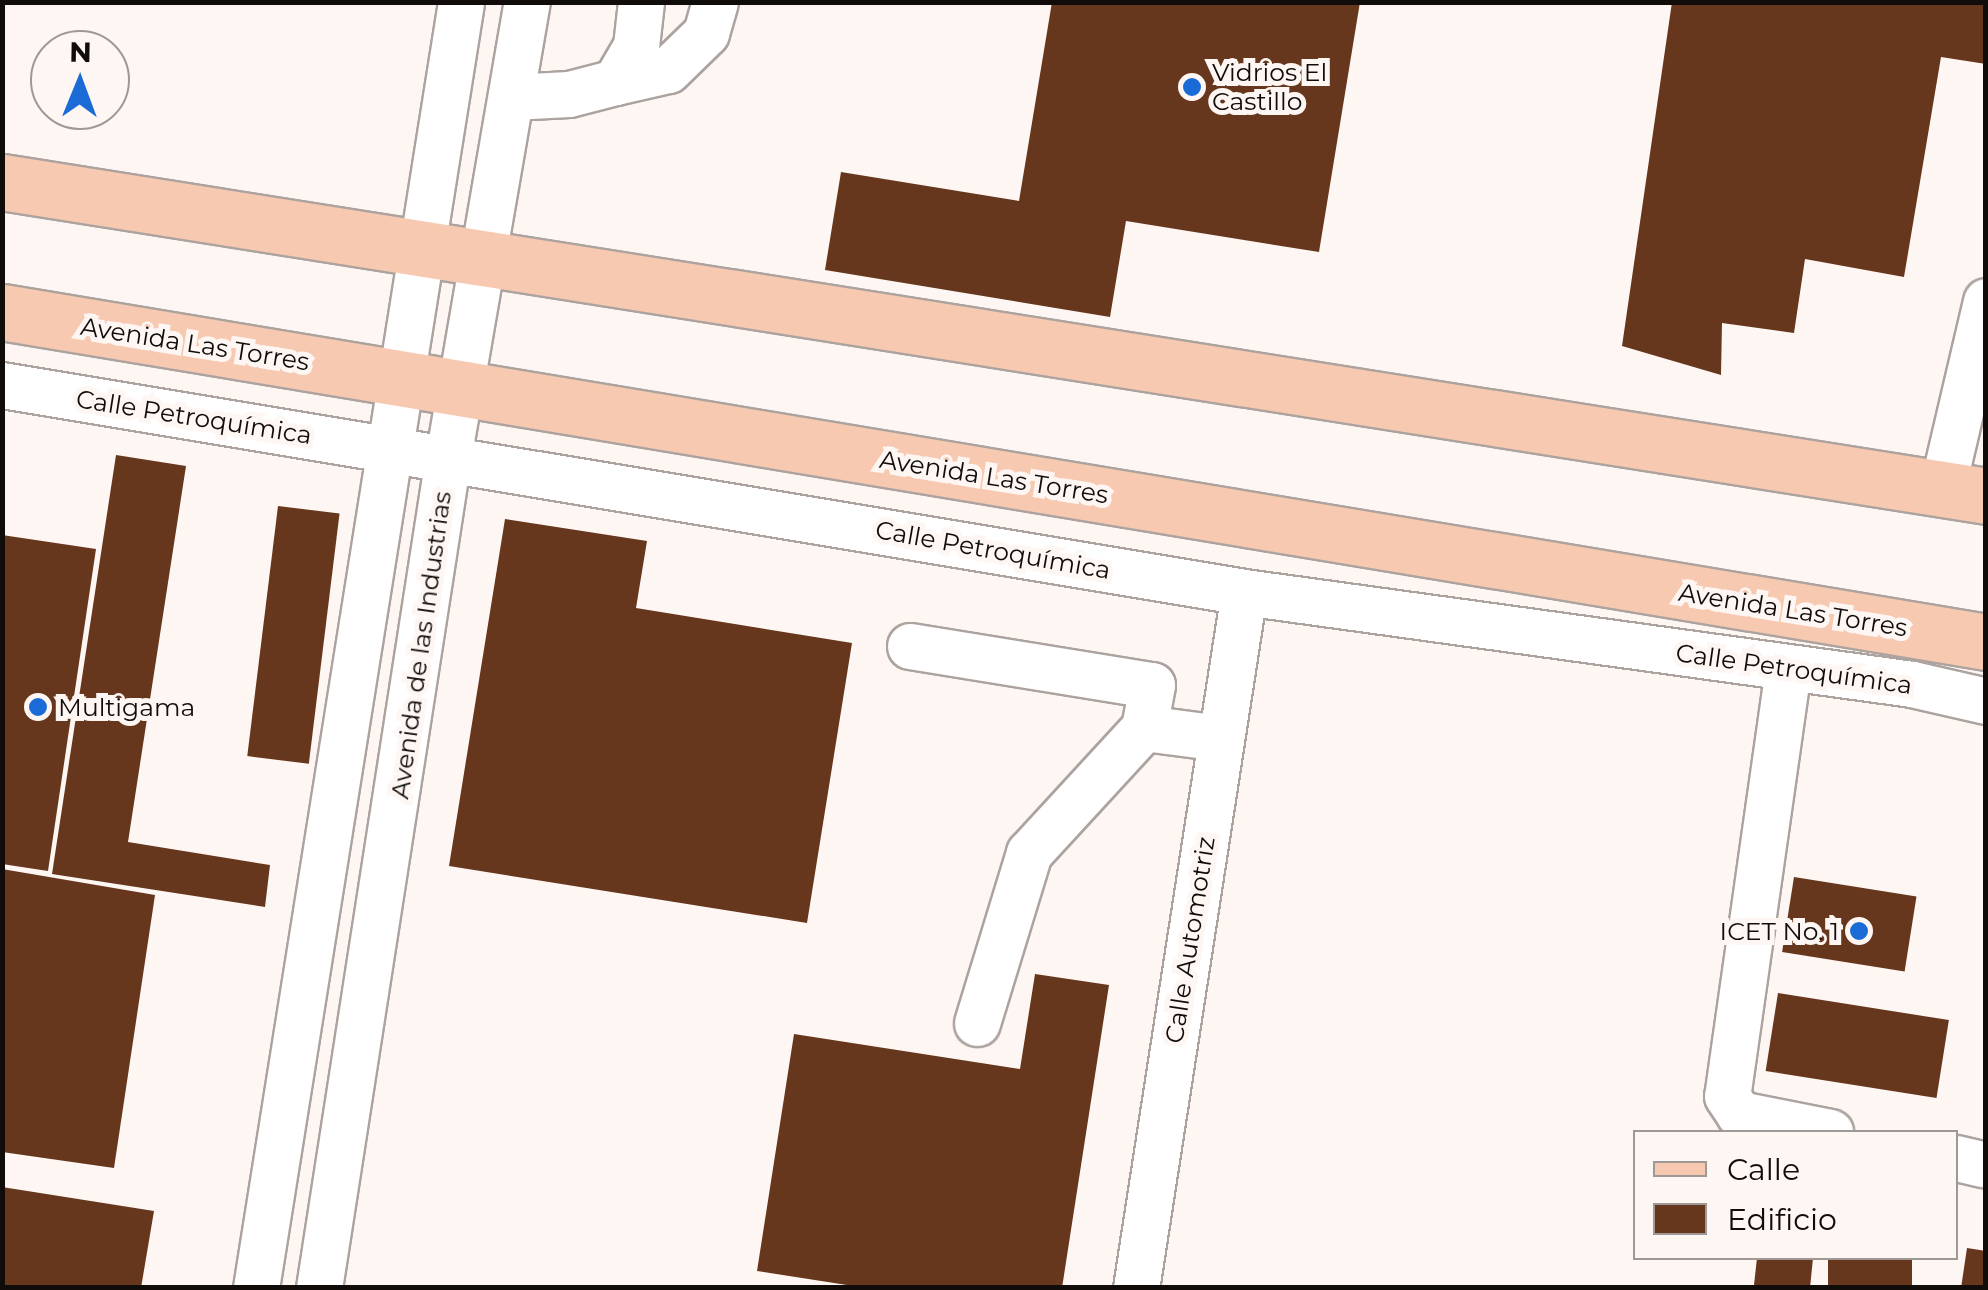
<!DOCTYPE html>
<html>
<head>
<meta charset="utf-8">
<style>
	body { margin:0 }
	#map { position:relative; width:1988px; height:1290px; overflow:hidden; background:#fef6f3; font-family:Montserrat,sans-serif }
	div>[style] { position:absolute }
	.building>* { inset:0; background:#67371d; transform-origin:0 0 }
	.roads { filter:drop-shadow(2px 0 #aca39f) drop-shadow(-2px 0 #aca39f) drop-shadow(0 2px #aca39f) drop-shadow(0 -2px #aca39f) }
	.minor>* { height:45px; margin:-22.5px; padding:0 22.5px; transform-origin:22.5px; border-radius:22.5px; background:#fff }
	.major>* { height:55px; margin:-27.5px; padding:0 27.5px; transform-origin:27.5px; border-radius:27.5px; background:#f8c9b1 }
	.dots>* { width:28px; height:28px; translate:-50% -50%; box-sizing:border-box; border:5px solid #fef6f3; border-radius:50% }
	span { translate:-50% -50%; white-space:nowrap; text-align:center; line-height:1.15; -webkit-text-stroke:10px #fef6f3; paint-order:stroke }
	.poi-label { font-size:25px; color:#0f0c0a }
	.left { translate:0 -50%; text-align:left }
	.right { translate:-100% -50%; text-align:right }
	.street-label { font-size:25px; color:#0f0c0a }
	.frame { position:absolute; inset:0; border:5px solid #0f0c0a; pointer-events:none }
	.legend { position:absolute; left:1633px; top:1130px; width:325px; height:130px; box-sizing:border-box; background:#fef6f3; border:2px solid #9e9896; margin:0; padding:12px 18px; list-style:none; font-size:30px; color:#0f0c0a }
	.legend li { display:flex; align-items:center; gap:20px; height:50px }
	.legend b { width:50px; border:2px solid #9e9896 }
	.north { position:absolute; left:30px; top:30px; width:100px; height:100px; box-sizing:border-box; background:#fef6f3; border:2px solid #9e9896; border-radius:50%; rotate:1deg; font-size:28px; font-weight:700; line-height:40px; text-align:center; color:#0f0c0a }
	.north::after { content:''; display:block; margin:auto; width:35px; height:45px; background:#1b6bd6; clip-path:polygon(50% 0,100% 100%,50% 72%,0 100%) }
</style>
</head>
<body>
<div id="map">
	<div class="building">
		<i style="clip-path:polygon(1052px 2px,1360px 2px,1319px 252px,1126px 221px,1110px 317px,825px 270px,841px 172px,1019px 201px)"></i>
		<i style="clip-path:polygon(1672px 2px,1986px 2px,1986px 64px,1941px 57px,1904px 277px,1805px 259px,1794px 333px,1722px 323px,1721px 375px,1622px 346px)"></i>
		<i style="clip-path:polygon(116px 455px,186px 466px,128px 842px,270px 865px,265px 907px,52px 874px)"></i>
		<i style="left:278px;top:506px;width:62px;height:252px;rotate:7deg"></i>
		<i style="clip-path:polygon(505px 519px,647px 541px,636px 608px,852px 643px,807px 923px,449px 866px)"></i>
		<i style="clip-path:polygon(2px 535px,96px 549px,48px 871px,2px 864px)"></i>
		<i style="clip-path:polygon(2px 869px,155px 895px,114px 1168px,2px 1152px)"></i>
		<i style="left:1794px;top:877px;width:124px;height:76px;rotate:9deg"></i>
		<i style="clip-path:polygon(1035px 974px,1109px 985px,1062px 1288px,866px 1288px,757px 1271px,794px 1034px,1020px 1069px)"></i>
		<i style="left:1778px;top:993px;width:173px;height:79px;rotate:9deg"></i>
		<i style="clip-path:polygon(2px 1187px,154px 1211px,141px 1288px,2px 1288px)"></i>
		<i style="clip-path:polygon(1967px 1248px,1986px 1251px,1986px 1288px,1961px 1288px)"></i>
		<i style="clip-path:polygon(1757px 1258px,1813px 1258px,1810px 1288px,1754px 1285px)"></i>
		<i style="left:1828px;top:1258px;width:84px;height:30px"></i>
	</div>
	<div class="roads">
		<div class="minor">
			<i style="left:615px;top:82px;width:54px;rotate:-12.8deg"></i>
			<i style="left:668px;top:70px;width:53px;rotate:-44.2deg"></i>
			<i style="left:706px;top:33px;width:32px;rotate:-74deg"></i>
			<i style="left:511px;top:97px;width:58px;rotate:-3deg"></i>
			<i style="left:569px;top:94px;width:48px;rotate:-14.6deg"></i>
			<i style="left:615px;top:82px;width:42px;rotate:-59.7deg"></i>
			<i style="left:636px;top:46px;width:44px;rotate:-83.5deg"></i>
			<i style="left:2px;top:385px;width:1259px;rotate:9.46deg"></i>
			<i style="left:1244px;top:592px;width:674px;rotate:7.84deg"></i>
			<i style="left:1912px;top:684px;width:76px;rotate:12.9deg"></i>
			<i style="left:1942px;top:489px;width:193px;rotate:-76.8deg"></i>
			<i style="left:910px;top:646px;width:245px;rotate:9.2deg"></i>
			<i style="left:1152px;top:685px;width:44px;rotate:100.5deg"></i>
			<i style="left:1144px;top:728px;width:77px;rotate:7.5deg"></i>
			<i style="left:1788px;top:669px;width:431px;rotate:98.1deg"></i>
			<i style="left:1727px;top:1096px;width:22px;rotate:56deg"></i>
			<i style="left:1739px;top:1114px;width:93px;rotate:11.2deg"></i>
			<i style="left:977px;top:1023px;width:178px;rotate:-73deg"></i>
			<i style="left:1029px;top:853px;width:170px;rotate:-47.4deg"></i>
			<i style="left:1956px;top:1158px;width:28px;rotate:13deg"></i>
			<i style="left:256px;top:1288px;width:1302px;rotate:-80.94deg"></i>
			<i style="left:319px;top:1288px;width:840px;rotate:-81.17deg"></i>
			<i style="left:448px;top:458px;width:463px;rotate:-80.2deg"></i>
			<i style="left:1136px;top:1288px;width:704px;rotate:-81.18deg"></i>
		</div>
		<div class="major">
			<i style="left:2px;top:182px;width:2009px;rotate:8.99deg"></i>
			<i style="left:2px;top:312px;width:2011px;rotate:9.44deg"></i>
		</div>
	</div>
	<div class="dots">
		<i style="left:1192px;top:87px;background:#1b6bd6"></i>
		<i style="left:38px;top:707px;background:#1b6bd6"></i>
		<i style="left:1859px;top:931px;background:#1b6bd6"></i>
	</div>
	<div class="poi-label">
		<span class="left" style="left:1212px;top:87px">Vidrios El<br>Castillo</span>
		<span class="left" style="left:58px;top:707px">Multigama</span>
		<span class="right" style="left:1839px;top:931px">ICET No. 1</span>
	</div>
	<div class="street-label">
		<span style="left:195px;top:344px;rotate:9deg">Avenida Las Torres</span>
		<span style="left:194px;top:417px;rotate:9deg">Calle Petroquímica</span>
		<span style="left:994px;top:477px;rotate:9deg">Avenida Las Torres</span>
		<span style="left:993px;top:550px;rotate:10deg">Calle Petroquímica</span>
		<span style="left:1793px;top:610px;rotate:9deg">Avenida Las Torres</span>
		<span style="left:421px;top:645px;rotate:-82deg">Avenida de las Industrias</span>
		<span style="left:1794px;top:669px;rotate:8deg">Calle Petroquímica</span>
		<span style="left:1190px;top:940px;rotate:-81deg">Calle Automotriz</span>
	</div>
	<div class="frame"></div>
	<ul class="legend">
	<li><b style="height:12px;background:#f8c9b1"></b>Calle</li>
	<li><b style="height:28px;background:#67371d"></b>Edificio</li>
	</ul>
	<div class="north">N</div>
</div>
</body>
</html>
